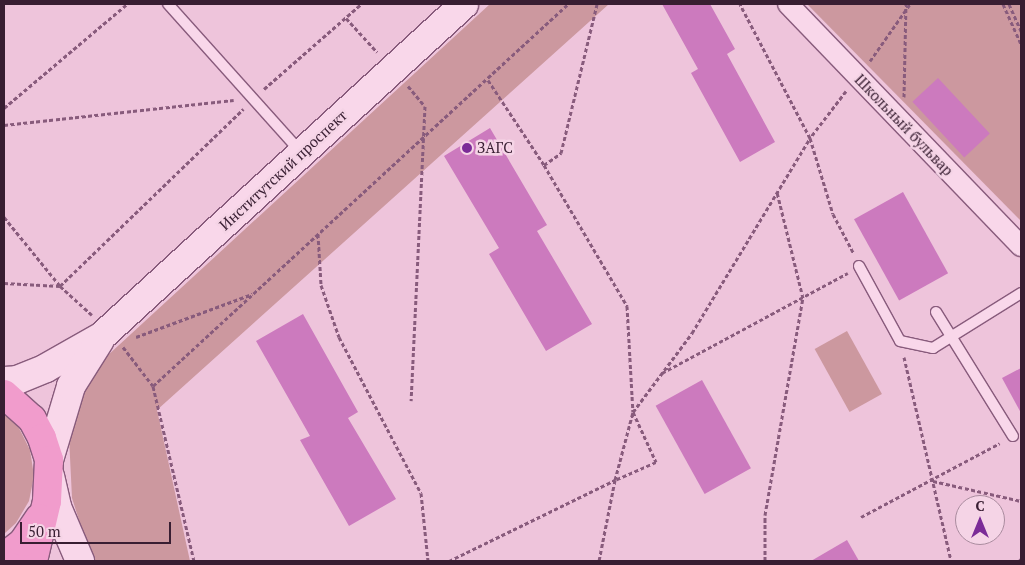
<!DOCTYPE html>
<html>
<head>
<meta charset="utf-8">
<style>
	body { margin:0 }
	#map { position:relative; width:1025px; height:565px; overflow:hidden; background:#eec4db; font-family:"PT Serif",serif }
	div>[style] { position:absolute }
	.green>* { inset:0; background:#cc989f; transform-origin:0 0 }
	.building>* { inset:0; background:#cc7abe; transform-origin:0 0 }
	.path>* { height:3px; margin-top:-1.5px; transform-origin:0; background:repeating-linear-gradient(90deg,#885b7c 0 4px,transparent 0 6.5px) }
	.roads { filter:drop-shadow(1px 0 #885b7c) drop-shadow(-1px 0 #885b7c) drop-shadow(0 1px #885b7c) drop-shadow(0 -1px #885b7c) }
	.lane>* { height:10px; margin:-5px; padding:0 5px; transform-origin:5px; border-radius:5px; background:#f9d7ea }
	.street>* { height:20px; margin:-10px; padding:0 10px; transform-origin:10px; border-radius:10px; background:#f9d7ea }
	.secondary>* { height:28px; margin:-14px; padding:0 14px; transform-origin:14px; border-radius:14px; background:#f9d7ea }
	.primary>* { height:28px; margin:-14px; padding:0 14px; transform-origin:14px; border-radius:14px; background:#f19ccc }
	.dots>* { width:14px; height:14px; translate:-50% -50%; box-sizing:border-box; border:2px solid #f5d4e6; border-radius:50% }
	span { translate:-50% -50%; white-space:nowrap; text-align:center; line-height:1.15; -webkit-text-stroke:5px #f5d4e6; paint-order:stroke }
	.street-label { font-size:15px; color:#381e32 }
	.poi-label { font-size:15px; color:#381e32 }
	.left { translate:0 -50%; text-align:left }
	.frame { position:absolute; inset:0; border:5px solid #381e32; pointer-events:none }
	.north { position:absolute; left:955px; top:495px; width:50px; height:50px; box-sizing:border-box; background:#f5d4e6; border:1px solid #a98b9e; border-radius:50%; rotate:0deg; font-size:14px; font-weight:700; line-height:20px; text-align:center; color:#381e32 }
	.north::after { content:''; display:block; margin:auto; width:18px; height:22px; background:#7b2b97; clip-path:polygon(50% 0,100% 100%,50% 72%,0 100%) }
	.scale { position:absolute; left:20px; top:522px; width:151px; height:22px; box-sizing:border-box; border:2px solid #381e32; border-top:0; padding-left:6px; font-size:15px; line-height:18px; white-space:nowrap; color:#381e32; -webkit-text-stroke:4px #f5d4e6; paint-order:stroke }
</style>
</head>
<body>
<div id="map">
	<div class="green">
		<i style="clip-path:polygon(490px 4px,609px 4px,157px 410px,190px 561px,92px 561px,72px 498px,69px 437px,75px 400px,94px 368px)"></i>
		<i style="clip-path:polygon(807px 4px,1021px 4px,1021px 221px)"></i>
		<i style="left:847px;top:331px;width:72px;height:37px;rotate:61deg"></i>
		<i style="clip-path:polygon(4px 413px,19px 428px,30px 450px,34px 476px,29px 501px,16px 523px,4px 534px)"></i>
	</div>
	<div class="building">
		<i style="clip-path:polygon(662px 4px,710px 4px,735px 49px,727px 54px,775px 142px,740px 162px,691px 73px,698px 69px)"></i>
		<i style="left:938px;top:78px;width:76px;height:35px;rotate:47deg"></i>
		<i style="clip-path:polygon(490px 128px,547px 225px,537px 231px,592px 324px,546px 351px,489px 254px,499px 248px,444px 156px)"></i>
		<i style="left:903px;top:192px;width:93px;height:56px;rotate:61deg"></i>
		<i style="clip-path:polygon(303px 314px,358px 412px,348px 418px,396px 499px,349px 526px,300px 440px,310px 436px,256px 341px)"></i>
		<i style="clip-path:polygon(1021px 368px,1021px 413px,1002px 378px)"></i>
		<i style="left:702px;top:380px;width:101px;height:53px;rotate:61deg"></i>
		<i style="clip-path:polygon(847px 540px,859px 561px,811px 561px)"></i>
	</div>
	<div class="path">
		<i style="left:1003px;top:4px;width:44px;rotate:65.8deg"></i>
		<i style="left:1009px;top:4px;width:30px;rotate:66deg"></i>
		<i style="left:346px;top:18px;width:46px;rotate:47.6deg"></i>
		<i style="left:870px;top:61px;width:70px;rotate:-54.9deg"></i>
		<i style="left:488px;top:80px;width:102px;rotate:56.6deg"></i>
		<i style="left:544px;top:165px;width:21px;rotate:-35deg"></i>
		<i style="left:561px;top:153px;width:153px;rotate:-76.4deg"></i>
		<i style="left:408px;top:86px;width:26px;rotate:50deg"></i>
		<i style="left:425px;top:106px;width:295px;rotate:92.7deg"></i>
		<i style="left:264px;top:89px;width:129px;rotate:-41.2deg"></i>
		<i style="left:846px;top:91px;width:59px;rotate:127.5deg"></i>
		<i style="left:810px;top:138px;width:79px;rotate:73.2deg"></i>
		<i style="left:833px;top:214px;width:45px;rotate:62.3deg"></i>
		<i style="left:904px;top:97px;width:93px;rotate:-88.8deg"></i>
		<i style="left:4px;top:108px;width:161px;rotate:-40.2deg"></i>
		<i style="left:4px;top:125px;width:231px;rotate:-6.2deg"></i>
		<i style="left:544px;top:165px;width:164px;rotate:59.5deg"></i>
		<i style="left:627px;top:306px;width:106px;rotate:86.8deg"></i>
		<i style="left:633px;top:412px;width:55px;rotate:65.3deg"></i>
		<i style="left:656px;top:462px;width:45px;rotate:156.3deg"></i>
		<i style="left:615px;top:480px;width:83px;rotate:101.2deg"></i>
		<i style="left:4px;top:217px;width:89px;rotate:50.9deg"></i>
		<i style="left:60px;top:286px;width:43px;rotate:42.2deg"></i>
		<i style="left:318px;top:234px;width:51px;rotate:86.6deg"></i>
		<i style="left:321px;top:285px;width:55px;rotate:70.9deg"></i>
		<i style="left:339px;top:337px;width:176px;rotate:62.3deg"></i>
		<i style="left:421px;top:493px;width:68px;rotate:84.1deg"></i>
		<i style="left:4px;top:283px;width:56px;rotate:3.1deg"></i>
		<i style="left:60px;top:286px;width:255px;rotate:-44deg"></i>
		<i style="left:136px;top:337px;width:124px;rotate:-20.3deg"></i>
		<i style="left:123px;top:347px;width:49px;rotate:52.4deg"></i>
		<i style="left:904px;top:357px;width:209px;rotate:77deg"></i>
		<i style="left:662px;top:373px;width:211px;rotate:-28.3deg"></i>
		<i style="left:933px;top:481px;width:90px;rotate:12.8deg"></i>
		<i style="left:861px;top:517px;width:157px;rotate:-28deg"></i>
		<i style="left:194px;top:561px;width:180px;rotate:-103.2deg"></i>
		<i style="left:153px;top:386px;width:564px;rotate:-42.63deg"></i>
		<i style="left:449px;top:561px;width:185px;rotate:-26deg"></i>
		<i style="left:615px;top:480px;width:70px;rotate:-75.2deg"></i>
		<i style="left:633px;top:412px;width:99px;rotate:-53.2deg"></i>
		<i style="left:692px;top:333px;width:228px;rotate:-58.8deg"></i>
		<i style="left:810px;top:138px;width:151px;rotate:-117.6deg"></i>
		<i style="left:765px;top:561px;width:46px;rotate:-90deg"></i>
		<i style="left:765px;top:515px;width:220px;rotate:-80.1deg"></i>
		<i style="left:803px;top:298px;width:109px;rotate:-103.8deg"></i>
		<i style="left:1019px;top:561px;width:3px;rotate:-45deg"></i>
	</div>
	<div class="roads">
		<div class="lane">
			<i style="left:168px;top:4px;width:199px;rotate:48.1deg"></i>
			<i style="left:859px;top:266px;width:85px;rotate:61.3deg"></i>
			<i style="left:900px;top:341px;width:34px;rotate:12deg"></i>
			<i style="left:933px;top:348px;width:104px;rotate:-32deg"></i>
			<i style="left:936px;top:312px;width:146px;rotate:58.2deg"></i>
		</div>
		<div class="street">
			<i style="left:788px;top:4px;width:336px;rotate:46.1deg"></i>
		</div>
		<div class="secondary">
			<i style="left:4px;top:381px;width:13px;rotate:-4deg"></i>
			<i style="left:17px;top:380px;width:31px;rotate:-22deg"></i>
			<i style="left:46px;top:368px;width:64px;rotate:-29.7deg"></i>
			<i style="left:102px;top:336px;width:491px;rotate:-42.5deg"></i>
			<i style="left:49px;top:460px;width:77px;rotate:-73.4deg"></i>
			<i style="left:71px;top:386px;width:54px;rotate:-57.8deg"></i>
			<i style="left:50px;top:476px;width:32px;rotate:77deg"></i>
			<i style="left:57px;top:507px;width:59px;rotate:66.9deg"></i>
		</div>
		<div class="primary">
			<i style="left:4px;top:394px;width:38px;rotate:42deg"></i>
			<i style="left:32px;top:419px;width:21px;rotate:62deg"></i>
			<i style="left:42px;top:438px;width:23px;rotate:72deg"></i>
			<i style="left:49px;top:460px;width:41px;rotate:92.8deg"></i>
			<i style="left:47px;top:501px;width:62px;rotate:103.1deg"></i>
			<i style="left:4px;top:557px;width:24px;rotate:-38deg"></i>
			<i style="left:23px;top:542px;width:29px;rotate:-56deg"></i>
		</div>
	</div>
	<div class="dots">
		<i style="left:467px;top:148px;background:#7b2b97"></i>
	</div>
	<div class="street-label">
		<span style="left:904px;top:125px;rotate:46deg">Школьный бульвар</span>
		<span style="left:283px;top:170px;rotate:-43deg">Институтский проспект</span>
	</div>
	<div class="poi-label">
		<span class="left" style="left:477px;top:148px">ЗАГС</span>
	</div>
	<div class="frame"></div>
	<div class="north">С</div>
	<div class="scale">50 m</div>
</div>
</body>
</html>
